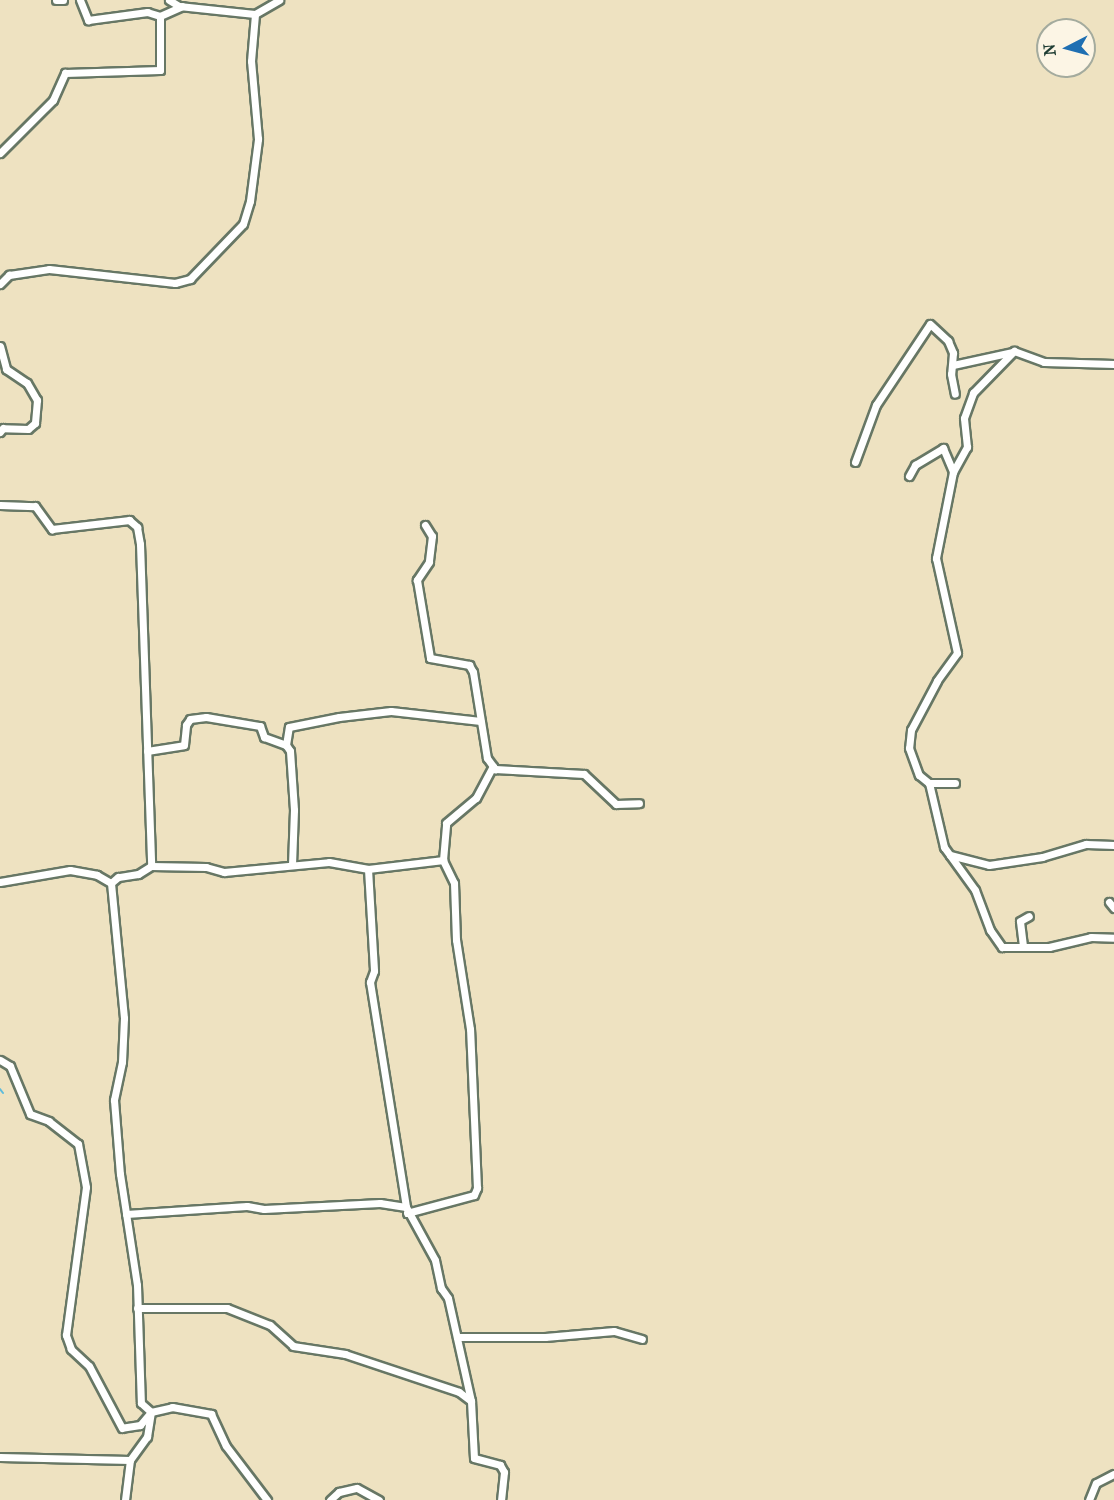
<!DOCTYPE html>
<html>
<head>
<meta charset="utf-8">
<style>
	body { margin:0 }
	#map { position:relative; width:1114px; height:1500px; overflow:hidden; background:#eee2c1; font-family:"IM FELL French Canon",serif }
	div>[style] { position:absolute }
	.stream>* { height:2px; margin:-1px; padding:0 1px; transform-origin:1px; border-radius:1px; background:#5ebcdc }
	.roads { filter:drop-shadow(2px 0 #677765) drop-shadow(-2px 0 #677765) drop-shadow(0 2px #677765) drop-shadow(0 -2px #677765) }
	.minor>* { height:7px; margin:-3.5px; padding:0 3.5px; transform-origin:3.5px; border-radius:3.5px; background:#fff }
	span { translate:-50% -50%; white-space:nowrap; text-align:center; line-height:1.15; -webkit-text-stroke:6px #fcf5e5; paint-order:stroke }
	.north { position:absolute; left:1036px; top:18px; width:60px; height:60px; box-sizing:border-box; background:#fcf5e5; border:2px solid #a4ab9e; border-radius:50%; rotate:264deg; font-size:16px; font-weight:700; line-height:24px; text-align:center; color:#1f3d34 }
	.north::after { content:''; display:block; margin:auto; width:21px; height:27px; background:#1f6fb2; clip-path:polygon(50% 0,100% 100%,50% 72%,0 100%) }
</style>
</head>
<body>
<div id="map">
	<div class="stream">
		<i style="left:0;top:1089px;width:5px;rotate:53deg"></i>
	</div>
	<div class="roads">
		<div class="minor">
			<i style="left:56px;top:0;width:7px"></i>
			<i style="left:80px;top:0;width:22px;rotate:68deg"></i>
			<i style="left:88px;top:20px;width:60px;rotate:-7.7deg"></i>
			<i style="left:147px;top:12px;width:14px;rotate:17deg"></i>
			<i style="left:160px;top:16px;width:24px;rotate:-24deg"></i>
			<i style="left:169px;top:0;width:12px;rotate:31deg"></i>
			<i style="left:179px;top:6px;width:76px;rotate:6deg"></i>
			<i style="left:255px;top:14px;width:28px;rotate:-30deg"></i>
			<i style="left:0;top:153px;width:75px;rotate:-45deg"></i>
			<i style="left:53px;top:100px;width:30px;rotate:-66deg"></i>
			<i style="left:65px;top:73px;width:95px;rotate:-1.8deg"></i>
			<i style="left:160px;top:70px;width:54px;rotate:-90deg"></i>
			<i style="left:0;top:284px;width:13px;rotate:-45deg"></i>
			<i style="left:9px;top:275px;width:40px;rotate:-8.5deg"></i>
			<i style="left:49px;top:269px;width:127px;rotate:6.3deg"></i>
			<i style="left:175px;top:283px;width:16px;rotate:-15deg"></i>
			<i style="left:190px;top:279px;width:76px;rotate:-46.1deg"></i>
			<i style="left:243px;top:224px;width:24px;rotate:-73deg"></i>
			<i style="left:250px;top:201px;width:63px;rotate:-82.6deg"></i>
			<i style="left:258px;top:139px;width:78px;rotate:-95.1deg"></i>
			<i style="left:251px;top:61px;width:47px;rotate:-85.1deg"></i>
			<i style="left:0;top:346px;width:24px;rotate:75deg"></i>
			<i style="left:6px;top:369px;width:25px;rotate:34deg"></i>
			<i style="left:27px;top:383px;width:20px;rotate:60deg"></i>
			<i style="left:37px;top:400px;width:23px;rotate:95deg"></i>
			<i style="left:35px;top:423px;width:9px;rotate:139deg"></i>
			<i style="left:28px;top:429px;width:25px;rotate:-178deg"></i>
			<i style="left:3px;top:428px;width:5px;rotate:127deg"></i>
			<i style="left:953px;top:365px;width:60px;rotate:-12.4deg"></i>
			<i style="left:855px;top:462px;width:61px;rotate:-69.8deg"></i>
			<i style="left:876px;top:405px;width:97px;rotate:-56.3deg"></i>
			<i style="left:930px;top:324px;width:25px;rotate:43deg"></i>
			<i style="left:948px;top:341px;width:13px;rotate:67deg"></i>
			<i style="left:953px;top:353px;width:21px;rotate:95deg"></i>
			<i style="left:951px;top:374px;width:20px;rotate:79deg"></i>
			<i style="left:953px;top:472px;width:88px;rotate:101.2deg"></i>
			<i style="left:936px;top:558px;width:97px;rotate:77.5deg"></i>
			<i style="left:957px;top:653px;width:34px;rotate:126deg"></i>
			<i style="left:937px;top:681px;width:55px;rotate:118deg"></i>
			<i style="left:911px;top:730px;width:18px;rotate:96deg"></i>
			<i style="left:909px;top:748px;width:29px;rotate:70deg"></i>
			<i style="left:919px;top:775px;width:13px;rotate:39deg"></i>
			<i style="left:929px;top:783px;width:26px"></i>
			<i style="left:909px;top:476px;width:13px;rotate:-61deg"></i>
			<i style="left:915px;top:465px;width:33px;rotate:-31deg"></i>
			<i style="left:943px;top:448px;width:26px;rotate:67deg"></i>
			<i style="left:953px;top:472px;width:29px;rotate:-61deg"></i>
			<i style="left:967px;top:447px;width:29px;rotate:-96deg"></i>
			<i style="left:964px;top:418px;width:27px;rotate:-70deg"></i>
			<i style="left:973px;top:393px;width:59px;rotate:-45.7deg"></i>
			<i style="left:1014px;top:351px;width:32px;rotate:20deg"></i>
			<i style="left:1044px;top:362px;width:70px;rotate:1.6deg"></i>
			<i style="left:0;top:505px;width:35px;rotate:2deg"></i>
			<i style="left:35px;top:506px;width:29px;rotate:54deg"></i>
			<i style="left:52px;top:529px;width:78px;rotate:-6.7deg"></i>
			<i style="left:129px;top:520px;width:11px;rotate:41deg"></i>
			<i style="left:137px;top:527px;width:17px;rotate:80deg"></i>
			<i style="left:140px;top:544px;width:322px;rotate:88deg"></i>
			<i style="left:151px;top:866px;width:15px;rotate:148deg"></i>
			<i style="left:138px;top:874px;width:20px;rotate:171deg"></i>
			<i style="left:118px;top:877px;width:9px;rotate:139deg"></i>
			<i style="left:111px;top:883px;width:136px;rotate:84.5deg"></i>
			<i style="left:124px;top:1018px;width:44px;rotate:92.6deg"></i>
			<i style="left:122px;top:1062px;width:39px;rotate:102deg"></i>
			<i style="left:114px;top:1100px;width:74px;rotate:85.4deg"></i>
			<i style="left:120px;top:1174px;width:112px;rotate:81.3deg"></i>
			<i style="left:137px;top:1285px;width:118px;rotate:88.1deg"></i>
			<i style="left:141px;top:1403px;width:13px;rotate:42deg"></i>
			<i style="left:151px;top:1412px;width:17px;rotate:130deg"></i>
			<i style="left:140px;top:1425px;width:18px;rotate:171deg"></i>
			<i style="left:122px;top:1428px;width:70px;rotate:-118deg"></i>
			<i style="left:89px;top:1366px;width:25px;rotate:-137deg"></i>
			<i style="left:71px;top:1349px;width:15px;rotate:-110deg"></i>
			<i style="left:66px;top:1335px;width:149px;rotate:-82.3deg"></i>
			<i style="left:86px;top:1187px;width:44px;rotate:-100.5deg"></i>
			<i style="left:78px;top:1144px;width:37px;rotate:-142deg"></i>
			<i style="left:49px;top:1121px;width:20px;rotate:-160deg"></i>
			<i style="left:30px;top:1114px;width:52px;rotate:-112.6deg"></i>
			<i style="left:10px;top:1066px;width:12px;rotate:-149deg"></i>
			<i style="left:425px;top:525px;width:13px;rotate:58deg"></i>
			<i style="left:432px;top:536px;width:26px;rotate:97deg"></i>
			<i style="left:429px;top:562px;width:22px;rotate:124deg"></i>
			<i style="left:417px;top:580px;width:79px;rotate:80.5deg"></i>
			<i style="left:430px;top:658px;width:40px;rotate:10deg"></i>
			<i style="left:469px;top:665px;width:8px;rotate:60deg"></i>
			<i style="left:473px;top:672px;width:87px;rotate:80.8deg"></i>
			<i style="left:487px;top:758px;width:14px;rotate:54deg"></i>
			<i style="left:495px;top:769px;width:89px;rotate:3.2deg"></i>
			<i style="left:584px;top:774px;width:44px;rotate:43.2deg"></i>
			<i style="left:616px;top:804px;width:23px;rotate:-2deg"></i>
			<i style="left:286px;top:745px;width:18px;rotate:-81deg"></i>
			<i style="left:289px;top:727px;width:51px;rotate:-11.3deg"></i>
			<i style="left:339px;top:717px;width:52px;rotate:-6.6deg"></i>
			<i style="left:391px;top:711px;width:90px;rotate:6.4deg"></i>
			<i style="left:147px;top:751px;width:37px;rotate:-9deg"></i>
			<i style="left:184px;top:745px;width:20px;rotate:-84deg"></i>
			<i style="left:186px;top:725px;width:7px;rotate:-56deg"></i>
			<i style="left:190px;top:719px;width:16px;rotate:-7deg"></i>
			<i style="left:206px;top:717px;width:55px;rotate:9.5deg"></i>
			<i style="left:260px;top:726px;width:12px;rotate:70deg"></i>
			<i style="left:264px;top:737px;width:23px;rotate:20deg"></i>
			<i style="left:286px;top:745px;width:7px;rotate:56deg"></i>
			<i style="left:290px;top:751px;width:59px;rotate:86.1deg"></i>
			<i style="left:294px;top:810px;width:55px;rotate:92.1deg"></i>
			<i style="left:929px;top:783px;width:66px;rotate:76.8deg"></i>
			<i style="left:944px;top:847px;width:53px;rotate:54.2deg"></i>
			<i style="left:975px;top:890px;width:43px;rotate:69.4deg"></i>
			<i style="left:990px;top:930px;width:21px;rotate:55deg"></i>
			<i style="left:1002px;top:947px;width:47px"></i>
			<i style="left:1049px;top:947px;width:43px;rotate:-13.4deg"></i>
			<i style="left:1091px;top:937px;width:23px;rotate:2deg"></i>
			<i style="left:950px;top:855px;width:40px;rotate:14.4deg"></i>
			<i style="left:989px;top:865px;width:54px;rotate:-8.6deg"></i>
			<i style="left:1042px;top:857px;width:46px;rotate:-16.5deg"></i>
			<i style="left:1086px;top:844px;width:28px;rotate:2deg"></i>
			<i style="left:151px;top:866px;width:55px;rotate:1deg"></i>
			<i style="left:206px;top:867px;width:19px;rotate:16deg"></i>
			<i style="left:224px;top:872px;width:105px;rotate:-5.4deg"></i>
			<i style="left:329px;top:862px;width:40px;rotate:10deg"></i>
			<i style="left:368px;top:869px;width:76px;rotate:-6.8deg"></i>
			<i style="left:368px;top:869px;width:102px;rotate:86.6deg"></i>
			<i style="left:374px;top:971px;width:12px;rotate:110deg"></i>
			<i style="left:370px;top:982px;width:228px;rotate:80.9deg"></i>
			<i style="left:0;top:882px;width:71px;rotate:-9.7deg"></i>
			<i style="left:70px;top:870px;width:27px;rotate:10deg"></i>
			<i style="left:97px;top:875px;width:16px;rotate:30deg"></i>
			<i style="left:1109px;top:902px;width:8px;rotate:50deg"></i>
			<i style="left:1023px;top:946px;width:25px;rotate:-97deg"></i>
			<i style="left:1020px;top:921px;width:10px;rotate:-29deg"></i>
			<i style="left:407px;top:1213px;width:69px;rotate:-15deg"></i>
			<i style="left:474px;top:1195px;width:8px;rotate:-67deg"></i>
			<i style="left:477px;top:1188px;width:159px;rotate:-92.5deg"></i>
			<i style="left:470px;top:1029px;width:90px;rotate:-98.9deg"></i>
			<i style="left:456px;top:940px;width:57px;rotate:-92deg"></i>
			<i style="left:454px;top:883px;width:25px;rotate:-116deg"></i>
			<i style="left:443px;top:860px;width:37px;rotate:-85deg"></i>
			<i style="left:446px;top:823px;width:39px;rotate:-40deg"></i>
			<i style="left:476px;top:798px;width:36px;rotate:-62deg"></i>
			<i style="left:126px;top:1214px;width:121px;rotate:-3.8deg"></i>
			<i style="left:247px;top:1206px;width:17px;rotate:10deg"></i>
			<i style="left:264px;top:1209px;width:116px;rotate:-3deg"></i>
			<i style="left:380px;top:1203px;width:26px;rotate:9deg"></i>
			<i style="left:406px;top:1207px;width:60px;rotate:61.3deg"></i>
			<i style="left:435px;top:1260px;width:29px;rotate:78deg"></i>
			<i style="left:441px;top:1288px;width:12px;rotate:55deg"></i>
			<i style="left:448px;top:1298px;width:106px;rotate:77.4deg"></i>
			<i style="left:471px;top:1401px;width:57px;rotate:87deg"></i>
			<i style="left:474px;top:1458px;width:27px;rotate:15deg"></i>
			<i style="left:500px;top:1465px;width:8px;rotate:60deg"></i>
			<i style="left:504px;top:1472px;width:28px;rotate:96deg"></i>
			<i style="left:137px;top:1308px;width:90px"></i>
			<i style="left:227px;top:1308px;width:46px;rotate:21.6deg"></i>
			<i style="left:270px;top:1325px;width:31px;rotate:42deg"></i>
			<i style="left:293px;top:1346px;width:53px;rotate:8.7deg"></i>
			<i style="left:345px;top:1354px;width:120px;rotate:18.4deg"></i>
			<i style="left:459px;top:1392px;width:15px;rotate:37deg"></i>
			<i style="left:457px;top:1337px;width:88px"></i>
			<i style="left:545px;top:1337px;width:69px;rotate:-5deg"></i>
			<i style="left:614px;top:1331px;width:29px;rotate:16deg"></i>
			<i style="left:0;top:1457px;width:130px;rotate:1.3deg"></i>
			<i style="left:125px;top:1500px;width:40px;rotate:-82.9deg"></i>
			<i style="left:130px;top:1460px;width:29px;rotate:-54deg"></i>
			<i style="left:147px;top:1437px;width:25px;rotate:-81deg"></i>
			<i style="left:151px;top:1412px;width:22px;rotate:-13deg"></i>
			<i style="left:172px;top:1407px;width:40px;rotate:10deg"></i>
			<i style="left:211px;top:1414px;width:35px;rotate:65deg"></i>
			<i style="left:226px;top:1446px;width:68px;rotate:52.8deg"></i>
			<i style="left:330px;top:1500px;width:12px;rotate:-42deg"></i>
			<i style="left:339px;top:1492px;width:18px;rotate:-13deg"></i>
			<i style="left:357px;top:1488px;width:25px;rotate:29deg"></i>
			<i style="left:1089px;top:1500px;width:18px;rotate:-68deg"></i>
			<i style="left:1096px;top:1483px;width:20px;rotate:-27deg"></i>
		</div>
	</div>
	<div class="north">N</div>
</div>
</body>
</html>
